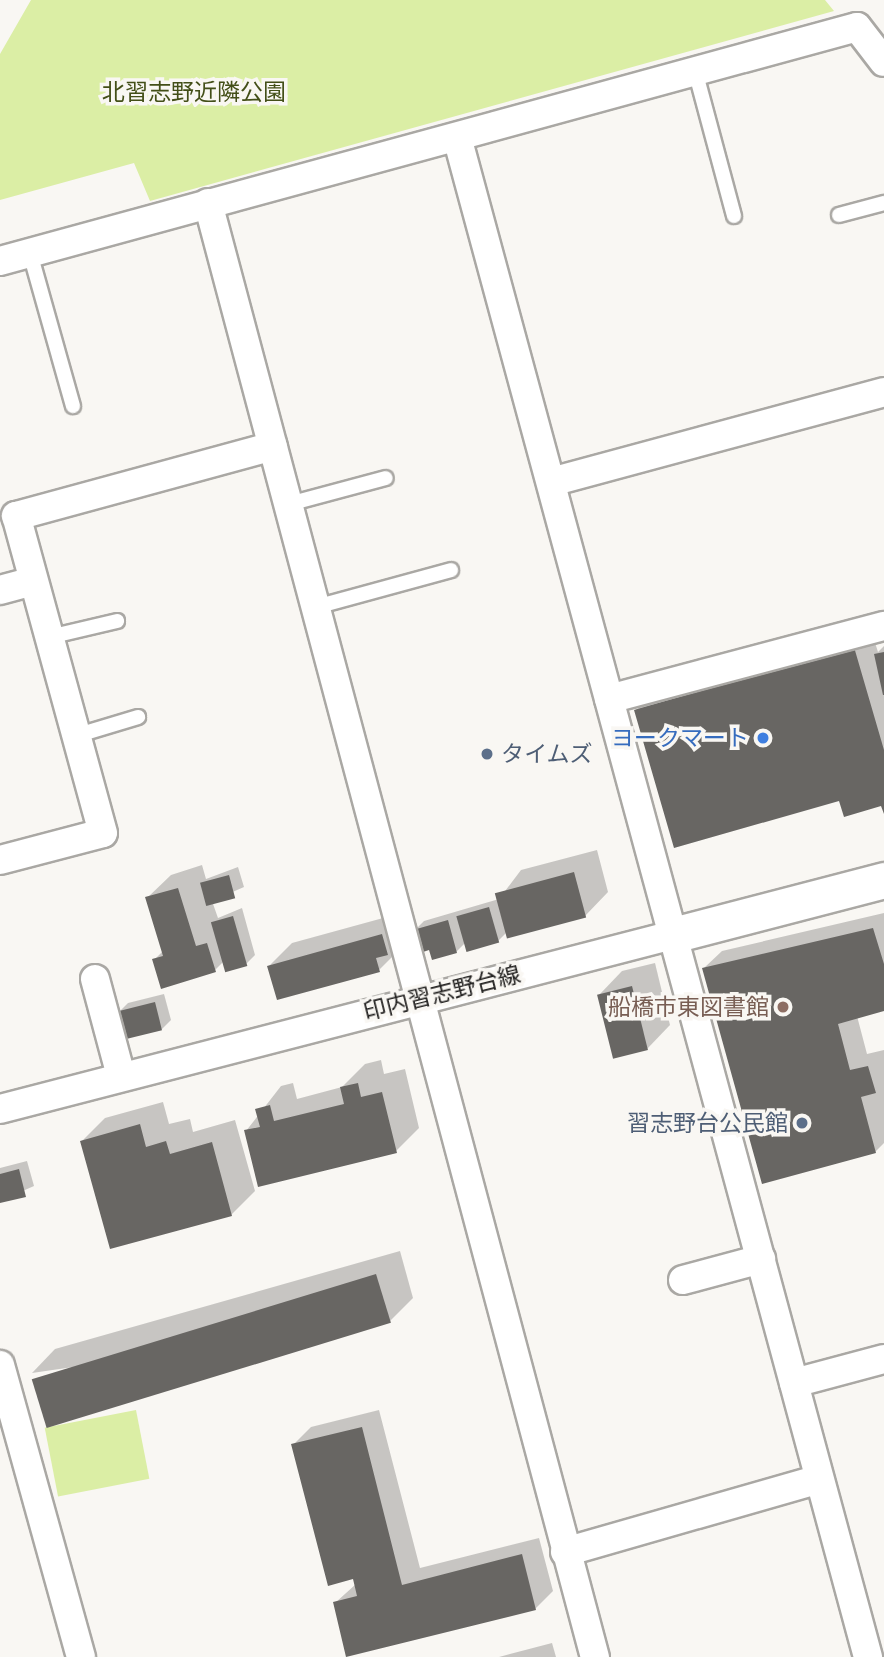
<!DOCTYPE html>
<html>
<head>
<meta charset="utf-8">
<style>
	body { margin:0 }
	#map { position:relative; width:884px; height:1657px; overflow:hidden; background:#f9f7f3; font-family:Rubik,"Noto Sans JP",sans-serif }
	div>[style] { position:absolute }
	.green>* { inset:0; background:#dbeea5; transform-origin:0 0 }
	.shadow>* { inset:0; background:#0003 }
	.building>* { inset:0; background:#686663; transform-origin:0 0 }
	.roads { filter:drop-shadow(2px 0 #aaa8a4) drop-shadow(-2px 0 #aaa8a4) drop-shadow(0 2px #aaa8a4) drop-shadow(0 -2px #aaa8a4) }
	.service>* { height:14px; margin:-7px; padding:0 7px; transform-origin:7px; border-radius:7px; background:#fff }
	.minor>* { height:28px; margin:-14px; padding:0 14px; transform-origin:14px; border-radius:14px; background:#fff }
	.tertiary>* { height:35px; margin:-17.5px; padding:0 17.5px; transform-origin:17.5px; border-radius:17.5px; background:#fff }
	.dots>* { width:19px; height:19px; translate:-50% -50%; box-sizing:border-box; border:4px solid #f9f7f3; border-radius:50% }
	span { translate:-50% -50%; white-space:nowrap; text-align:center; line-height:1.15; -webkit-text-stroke:7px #f9f7f3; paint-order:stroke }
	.park-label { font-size:23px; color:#434f18 }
	.shop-label { font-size:23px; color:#366cbe }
	.right { translate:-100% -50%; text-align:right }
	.service-label { font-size:23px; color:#4e5e75 }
	.left { translate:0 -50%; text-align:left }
	.street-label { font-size:23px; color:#222120 }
	.education-label { font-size:23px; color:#785e54 }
</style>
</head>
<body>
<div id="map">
	<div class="green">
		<i style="clip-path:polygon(31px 0,825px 0,834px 11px,150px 201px,134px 163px,0 200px,0 54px)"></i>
		<i style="left:136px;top:1410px;width:70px;height:93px;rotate:79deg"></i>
	</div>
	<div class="shadow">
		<i style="clip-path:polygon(871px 630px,878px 652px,884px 646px,884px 810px,882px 804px,840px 799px,636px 710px,653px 693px)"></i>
		<i style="clip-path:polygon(597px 850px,608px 892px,585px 916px,507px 932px,498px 941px,465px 943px,456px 952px,430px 948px,415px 930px,424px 921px,499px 899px,521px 870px)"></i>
		<i style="clip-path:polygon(202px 865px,206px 879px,238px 867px,244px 887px,212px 901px,218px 918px,242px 908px,255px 955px,246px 964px,224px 961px,215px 970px,154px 960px,163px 951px,147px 898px,171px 875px)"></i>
		<i style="clip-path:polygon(405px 912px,402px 947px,379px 970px,269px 966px,292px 943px)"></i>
		<i style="clip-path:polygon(884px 913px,884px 1009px,857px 1016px,867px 1054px,884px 1050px,884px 1143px,875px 1152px,704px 968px,722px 951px)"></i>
		<i style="clip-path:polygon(655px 963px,670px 1025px,647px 1049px,599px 995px,622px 971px)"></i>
		<i style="clip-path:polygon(164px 994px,171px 1020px,162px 1029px,119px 1012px,128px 1003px)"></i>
		<i style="clip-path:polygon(381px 1060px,384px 1074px,405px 1069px,419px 1128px,396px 1151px,246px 1131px,281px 1086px,293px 1083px,297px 1099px,342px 1087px,365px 1064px)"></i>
		<i style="clip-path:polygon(163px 1102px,169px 1124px,190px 1119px,193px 1132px,235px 1120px,255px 1191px,231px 1215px,82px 1141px,105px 1118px)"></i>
		<i style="clip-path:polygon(27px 1161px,34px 1186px,0 1201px,0 1168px)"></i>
		<i style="clip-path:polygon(400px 1251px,413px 1298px,390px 1321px,32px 1373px,55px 1349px)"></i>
		<i style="clip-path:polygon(379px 1410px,420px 1568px,539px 1538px,553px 1591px,535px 1609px,335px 1603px,356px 1584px,293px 1445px,311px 1427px)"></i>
		<i style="clip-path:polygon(552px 1643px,556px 1657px,499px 1657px)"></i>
	</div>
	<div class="building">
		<i style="clip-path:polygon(854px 647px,884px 750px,884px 814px,881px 806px,844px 817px,839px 801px,674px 848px,634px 710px)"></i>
		<i style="clip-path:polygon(884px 652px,884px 695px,883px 695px,874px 654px)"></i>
		<i style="left:574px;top:872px;width:47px;height:82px;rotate:75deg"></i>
		<i style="left:229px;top:875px;width:24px;height:30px;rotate:75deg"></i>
		<i style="clip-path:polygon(178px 888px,196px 946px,207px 943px,216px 972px,161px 989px,152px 959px,163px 956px,145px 897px)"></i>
		<i style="left:489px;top:907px;width:37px;height:34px;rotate:74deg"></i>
		<i style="left:233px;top:916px;width:52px;height:23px;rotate:74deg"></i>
		<i style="clip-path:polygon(448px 920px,457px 953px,432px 960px,429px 950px,420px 953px,413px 930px)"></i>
		<i style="clip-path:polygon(873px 928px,884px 964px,884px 1011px,838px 1024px,850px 1070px,868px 1066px,876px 1093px,861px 1097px,876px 1153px,762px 1184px,702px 968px)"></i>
		<i style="clip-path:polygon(382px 934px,388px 955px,376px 958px,380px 972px,277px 1000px,267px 966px)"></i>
		<i style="left:632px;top:986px;width:66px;height:36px;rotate:76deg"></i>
		<i style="left:155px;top:1002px;width:29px;height:39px;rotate:76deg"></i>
		<i style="clip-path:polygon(358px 1083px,361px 1097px,382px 1092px,397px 1153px,258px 1187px,244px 1130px,260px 1127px,255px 1109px,270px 1105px,274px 1121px,344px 1104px,340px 1087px)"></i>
		<i style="clip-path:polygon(140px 1124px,146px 1147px,166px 1141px,170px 1154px,212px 1142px,232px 1216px,110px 1249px,80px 1141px)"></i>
		<i style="clip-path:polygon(19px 1169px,26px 1197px,0 1203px,0 1174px)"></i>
		<i style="left:376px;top:1274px;width:51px;height:360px;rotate:73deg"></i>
		<i style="clip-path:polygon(362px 1427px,402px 1585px,522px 1554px,536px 1610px,346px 1657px,333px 1602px,357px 1596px,353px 1579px,328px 1586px,291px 1444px)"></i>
	</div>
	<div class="roads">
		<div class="service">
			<i style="left:696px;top:74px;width:147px;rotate:75deg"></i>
			<i style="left:839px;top:215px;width:47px;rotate:-14.9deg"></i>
			<i style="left:30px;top:253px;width:159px;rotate:74.3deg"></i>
			<i style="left:289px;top:504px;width:100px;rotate:-15deg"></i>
			<i style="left:316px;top:607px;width:140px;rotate:-15.3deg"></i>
			<i style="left:49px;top:637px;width:70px;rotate:-13.2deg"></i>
			<i style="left:75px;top:736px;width:66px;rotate:-16.8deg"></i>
		</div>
		<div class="minor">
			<i style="left:457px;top:137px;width:1575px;rotate:74.87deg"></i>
			<i style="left:208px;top:203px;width:1505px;rotate:75.1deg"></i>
			<i style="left:0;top:261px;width:888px;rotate:-15.27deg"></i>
			<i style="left:857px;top:27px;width:44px;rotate:52.4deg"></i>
			<i style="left:551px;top:482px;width:345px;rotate:-15.1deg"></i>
			<i style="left:0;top:590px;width:34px;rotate:-15deg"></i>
			<i style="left:609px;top:699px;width:285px;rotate:-14.9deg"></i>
			<i style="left:0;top:860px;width:106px;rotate:-14.7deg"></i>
			<i style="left:103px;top:833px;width:329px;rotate:-105.3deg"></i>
			<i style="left:16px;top:516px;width:266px;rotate:-15.2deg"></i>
			<i style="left:95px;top:979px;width:100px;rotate:75deg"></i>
			<i style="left:0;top:1109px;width:695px;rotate:-14.5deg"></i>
			<i style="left:683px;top:1280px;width:81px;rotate:-15.1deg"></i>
			<i style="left:0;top:1365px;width:303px;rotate:74.5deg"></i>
			<i style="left:794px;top:1383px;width:93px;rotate:-14.9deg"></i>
			<i style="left:565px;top:1552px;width:264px;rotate:-16deg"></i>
		</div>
		<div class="tertiary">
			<i style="left:673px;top:935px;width:218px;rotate:-14.6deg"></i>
		</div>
	</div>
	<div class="dots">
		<i style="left:763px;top:738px;background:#3f7fe0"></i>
		<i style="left:487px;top:754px;background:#5c6f8a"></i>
		<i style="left:783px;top:1007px;background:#8d6e63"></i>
		<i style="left:802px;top:1123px;background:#5c6f8a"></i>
	</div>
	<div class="park-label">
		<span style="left:194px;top:92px">北習志野近隣公園</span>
	</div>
	<div class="shop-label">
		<span class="right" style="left:749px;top:738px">ヨークマート</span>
	</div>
	<div class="service-label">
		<span class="left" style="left:501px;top:754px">タイムズ</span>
		<span class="right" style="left:788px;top:1123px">習志野台公民館</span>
	</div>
	<div class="street-label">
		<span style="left:442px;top:993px;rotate:-14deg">印内習志野台線</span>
	</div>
	<div class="education-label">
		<span class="right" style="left:769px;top:1007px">船橋市東図書館</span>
	</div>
</div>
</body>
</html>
